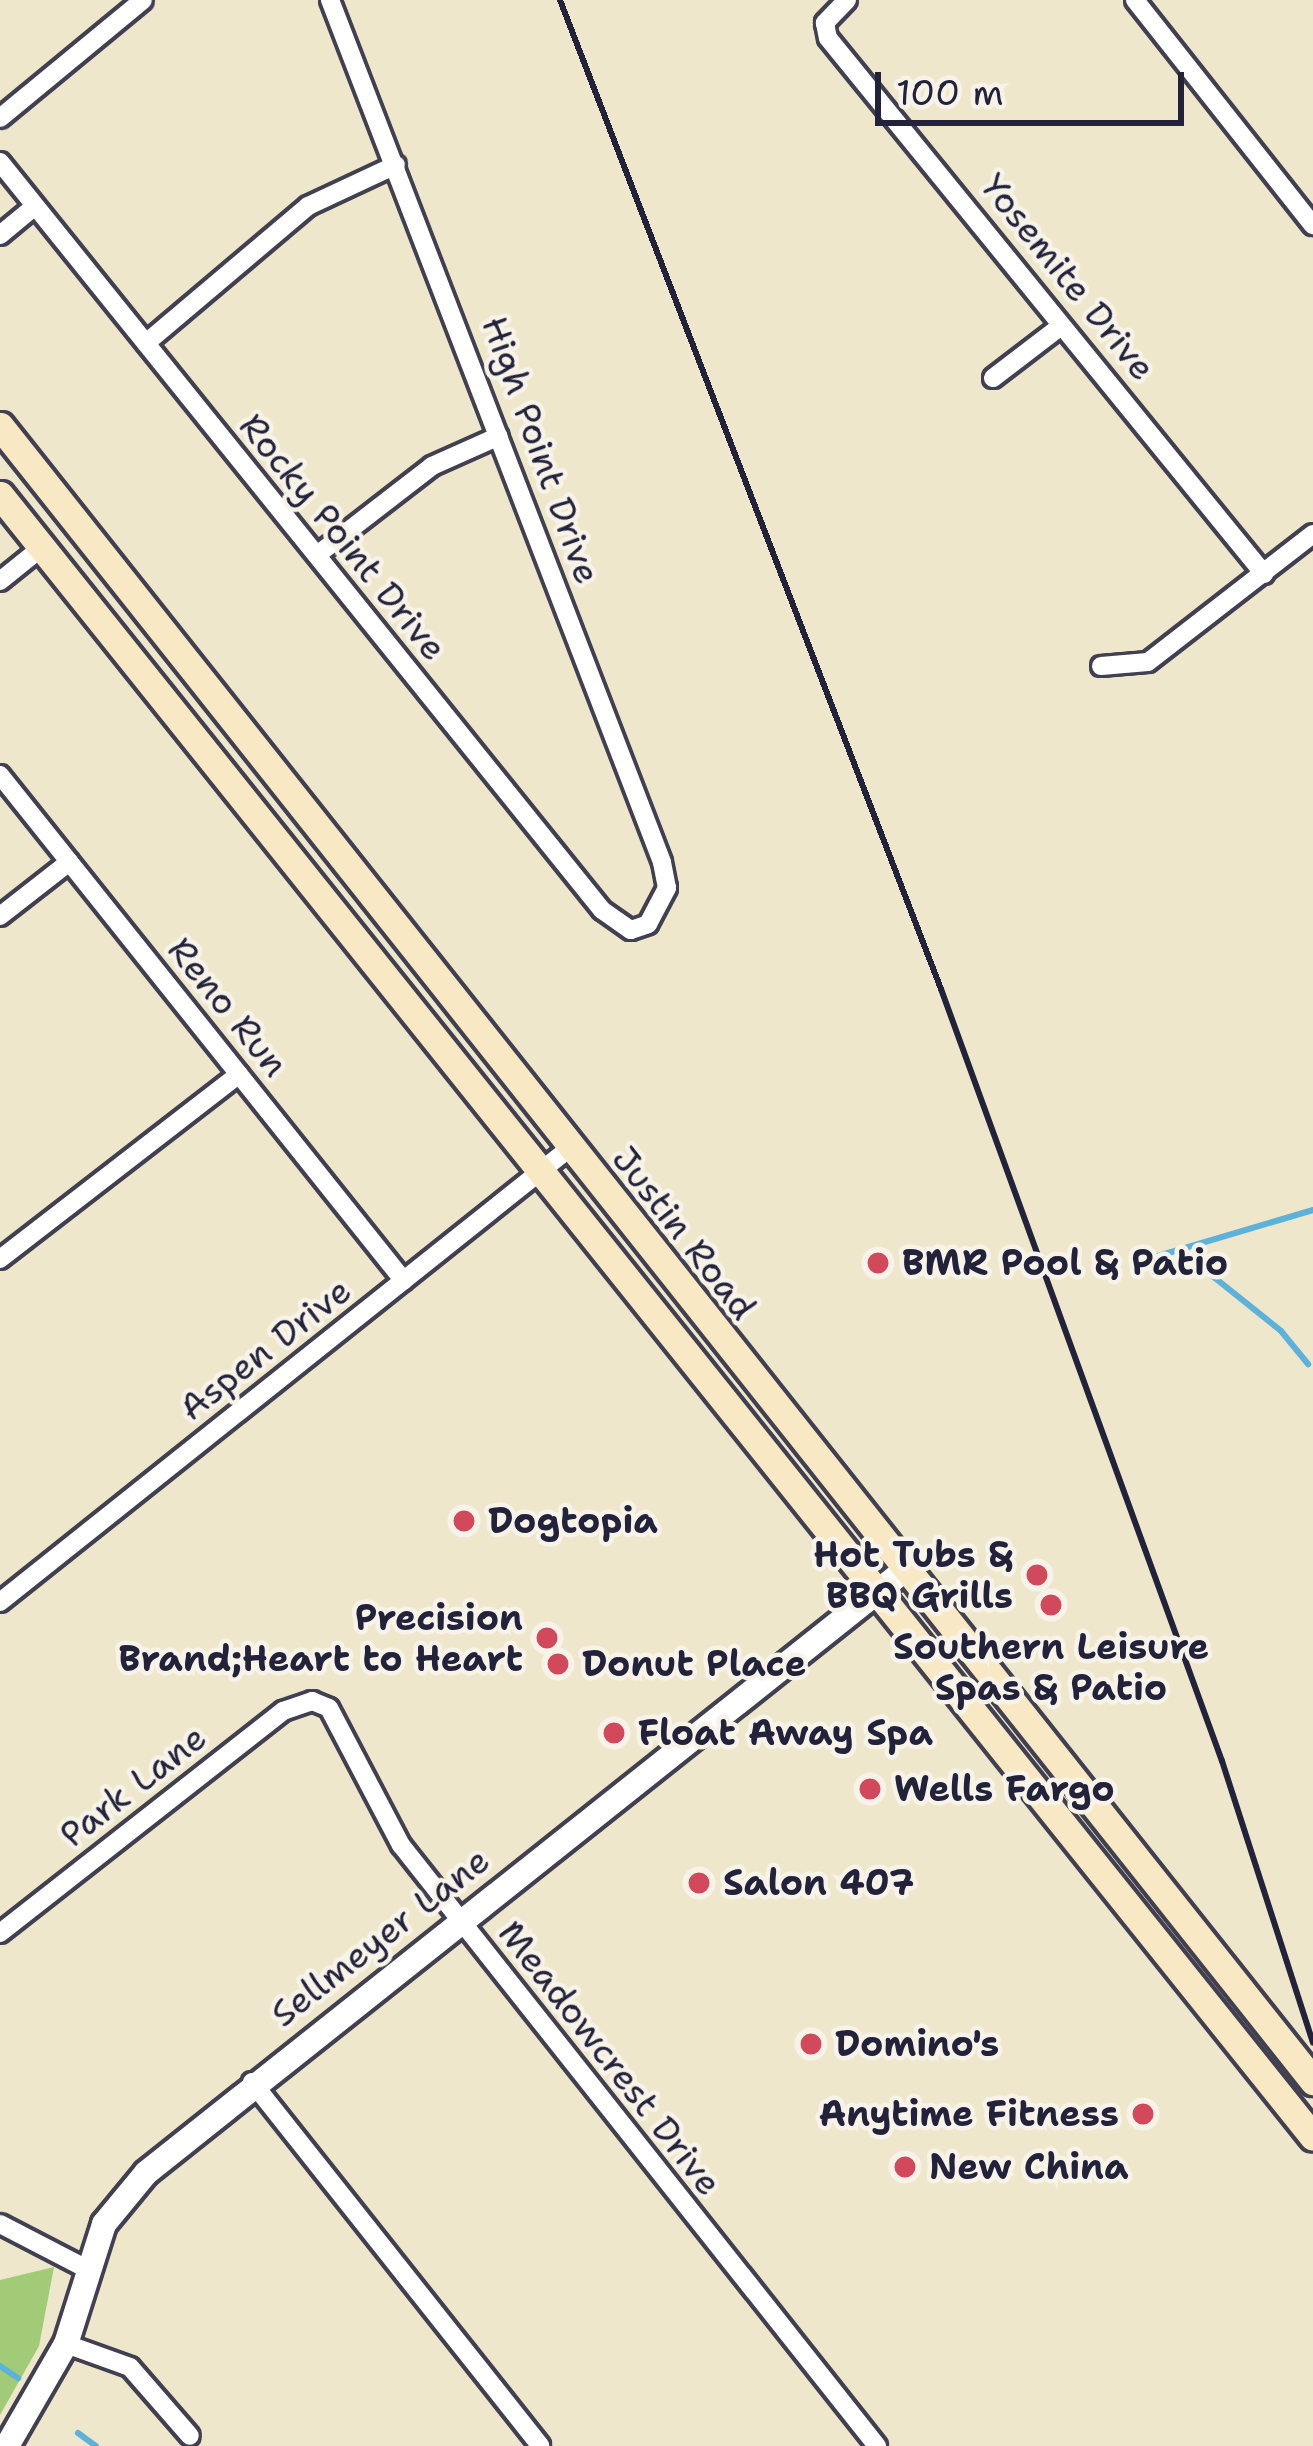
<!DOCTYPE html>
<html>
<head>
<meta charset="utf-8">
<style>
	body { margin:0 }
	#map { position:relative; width:1313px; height:2446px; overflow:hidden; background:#eee7cc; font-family:"Shantell Sans",sans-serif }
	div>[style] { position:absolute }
	.green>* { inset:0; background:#a1cb77 }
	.stream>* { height:6px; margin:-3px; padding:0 3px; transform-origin:3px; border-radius:3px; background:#5db2d9 }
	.roads { filter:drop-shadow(3px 0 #414051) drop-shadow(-3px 0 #414051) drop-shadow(0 3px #414051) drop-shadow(0 -3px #414051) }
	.minor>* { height:18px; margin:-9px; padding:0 9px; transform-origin:9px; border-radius:9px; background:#fff }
	.tertiary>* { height:24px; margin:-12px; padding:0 12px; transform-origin:12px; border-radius:12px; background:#fff }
	.secondary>* { height:27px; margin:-13.5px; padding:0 13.5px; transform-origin:13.5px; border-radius:13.5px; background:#f8e8c3 }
	.rail>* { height:6px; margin:-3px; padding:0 3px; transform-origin:3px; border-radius:3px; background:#22223b }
	.dots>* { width:33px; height:33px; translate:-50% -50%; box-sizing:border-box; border:6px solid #f7f3e8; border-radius:50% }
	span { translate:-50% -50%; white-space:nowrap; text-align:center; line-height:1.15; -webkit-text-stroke:9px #f7f3e8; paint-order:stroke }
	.street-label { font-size:36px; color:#22223b }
	.poi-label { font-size:36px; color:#22223b; font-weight:700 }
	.left { translate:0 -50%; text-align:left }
	.right { translate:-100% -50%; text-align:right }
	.scale { position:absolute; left:875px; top:72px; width:309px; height:54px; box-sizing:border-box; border:6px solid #22223b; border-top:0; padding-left:15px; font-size:36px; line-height:42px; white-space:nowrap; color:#22223b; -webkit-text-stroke:9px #f7f3e8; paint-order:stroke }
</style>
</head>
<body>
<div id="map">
	<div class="green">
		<i style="clip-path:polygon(54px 2267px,39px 2346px,0 2415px,0 2280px)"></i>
	</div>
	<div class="stream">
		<i style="left:1180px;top:1250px;width:129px;rotate:38.7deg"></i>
		<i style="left:1281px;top:1331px;width:43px;rotate:50.7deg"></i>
		<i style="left:1151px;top:1258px;width:169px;rotate:-16.5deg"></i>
		<i style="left:0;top:2366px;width:22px;rotate:34deg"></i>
		<i style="left:78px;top:2433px;width:22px;rotate:36deg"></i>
	</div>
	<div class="roads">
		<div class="minor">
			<i style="left:847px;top:0;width:32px;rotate:134deg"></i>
			<i style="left:825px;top:23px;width:15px;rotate:79deg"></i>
			<i style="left:828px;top:38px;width:691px;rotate:50.87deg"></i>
			<i style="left:1135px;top:0;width:287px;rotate:51.7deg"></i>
			<i style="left:0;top:118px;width:185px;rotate:-39.5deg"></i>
			<i style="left:0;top:162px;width:960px;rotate:51.17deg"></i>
			<i style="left:602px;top:910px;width:35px;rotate:35deg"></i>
			<i style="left:631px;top:930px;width:18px;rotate:-19deg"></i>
			<i style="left:648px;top:924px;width:41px;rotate:-62.2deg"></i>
			<i style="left:667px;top:888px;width:26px;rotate:-101deg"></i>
			<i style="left:662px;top:862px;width:924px;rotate:-111.06deg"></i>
			<i style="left:0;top:235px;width:45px;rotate:-39.6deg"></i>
			<i style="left:146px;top:343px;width:212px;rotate:-40.2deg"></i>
			<i style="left:308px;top:206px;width:97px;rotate:-25deg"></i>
			<i style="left:993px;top:378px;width:86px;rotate:-37.4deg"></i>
			<i style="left:317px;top:555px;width:145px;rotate:-37.7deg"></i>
			<i style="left:432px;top:466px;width:73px;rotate:-24.1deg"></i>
			<i style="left:0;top:581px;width:53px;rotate:-38.8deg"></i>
			<i style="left:1101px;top:666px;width:47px;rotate:-4.9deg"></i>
			<i style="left:1148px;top:662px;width:209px;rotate:-37.8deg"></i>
			<i style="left:0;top:775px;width:647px;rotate:51.4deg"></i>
			<i style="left:0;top:916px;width:88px;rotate:-38deg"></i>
			<i style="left:0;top:1259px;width:302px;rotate:-37.7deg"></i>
			<i style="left:0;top:1602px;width:730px;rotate:-38.55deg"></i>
			<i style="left:0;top:1933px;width:360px;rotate:-38.1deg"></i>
			<i style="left:283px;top:1711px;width:31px;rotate:-19deg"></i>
			<i style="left:312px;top:1701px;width:18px;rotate:22deg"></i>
			<i style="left:329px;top:1708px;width:155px;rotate:62.3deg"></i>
			<i style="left:401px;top:1845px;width:767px;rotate:51.62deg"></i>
			<i style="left:252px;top:2082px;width:464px;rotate:51.6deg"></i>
			<i style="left:0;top:2224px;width:96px;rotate:27.4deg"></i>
			<i style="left:66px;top:2344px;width:68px;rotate:19.8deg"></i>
			<i style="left:130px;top:2367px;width:91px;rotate:49deg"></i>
		</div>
		<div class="tertiary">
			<i style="left:7px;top:2446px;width:118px;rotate:-60deg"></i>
			<i style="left:66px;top:2344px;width:126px;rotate:-72.4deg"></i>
			<i style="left:104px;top:2224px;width:66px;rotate:-50.5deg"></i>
			<i style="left:146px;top:2173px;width:969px;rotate:-38.47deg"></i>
		</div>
		<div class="secondary">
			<i style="left:0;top:426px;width:2113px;rotate:51.57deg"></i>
			<i style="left:0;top:495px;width:2102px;rotate:51.35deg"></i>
		</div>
	</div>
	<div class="rail">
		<i style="left:560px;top:0;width:1060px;rotate:68.93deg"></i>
		<i style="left:941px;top:989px;width:822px;rotate:70deg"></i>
		<i style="left:1222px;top:1761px;width:296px;rotate:72.1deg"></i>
	</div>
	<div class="dots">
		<i style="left:878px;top:1263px;background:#d1495b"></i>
		<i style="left:464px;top:1521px;background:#d1495b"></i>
		<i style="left:1037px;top:1575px;background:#d1495b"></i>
		<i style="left:1051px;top:1605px;background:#d1495b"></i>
		<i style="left:547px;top:1638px;background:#d1495b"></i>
		<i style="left:558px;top:1664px;background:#d1495b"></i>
		<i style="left:614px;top:1733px;background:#d1495b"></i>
		<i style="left:870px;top:1789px;background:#d1495b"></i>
		<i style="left:699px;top:1883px;background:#d1495b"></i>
		<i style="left:811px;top:2044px;background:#d1495b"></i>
		<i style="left:1143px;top:2114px;background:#d1495b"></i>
		<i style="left:905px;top:2167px;background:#d1495b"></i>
	</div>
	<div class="street-label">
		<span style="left:1068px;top:277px;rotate:51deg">Yosemite Drive</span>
		<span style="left:541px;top:450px;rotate:70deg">High Point Drive</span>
		<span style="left:343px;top:537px;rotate:51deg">Rocky Point Drive</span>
		<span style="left:228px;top:1007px;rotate:51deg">Reno Run</span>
		<span style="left:684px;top:1233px;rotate:52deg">Justin Road</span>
		<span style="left:265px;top:1349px;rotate:-38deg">Aspen Drive</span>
		<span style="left:133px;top:1786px;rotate:-38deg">Park Lane</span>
		<span style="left:380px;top:1937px;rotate:-38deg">Sellmeyer Lane</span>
		<span style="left:610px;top:2058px;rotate:52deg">Meadowcrest Drive</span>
	</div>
	<div class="poi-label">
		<span class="left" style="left:902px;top:1263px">BMR Pool &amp; Patio</span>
		<span class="left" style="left:488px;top:1521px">Dogtopia</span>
		<span class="right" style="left:1013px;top:1575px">Hot Tubs &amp;<br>BBQ Grills</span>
		<span class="right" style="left:523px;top:1638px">Precision<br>Brand;Heart to Heart</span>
		<span style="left:1051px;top:1667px">Southern Leisure<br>Spas &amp; Patio</span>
		<span class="left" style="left:582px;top:1664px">Donut Place</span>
		<span class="left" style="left:638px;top:1733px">Float Away Spa</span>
		<span class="left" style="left:894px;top:1789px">Wells Fargo</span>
		<span class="left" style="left:723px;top:1883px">Salon 407</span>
		<span class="left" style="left:835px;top:2044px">Domino's</span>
		<span class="right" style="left:1119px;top:2114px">Anytime Fitness</span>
		<span class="left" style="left:929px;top:2167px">New China</span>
	</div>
	<div class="scale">100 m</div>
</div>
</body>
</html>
